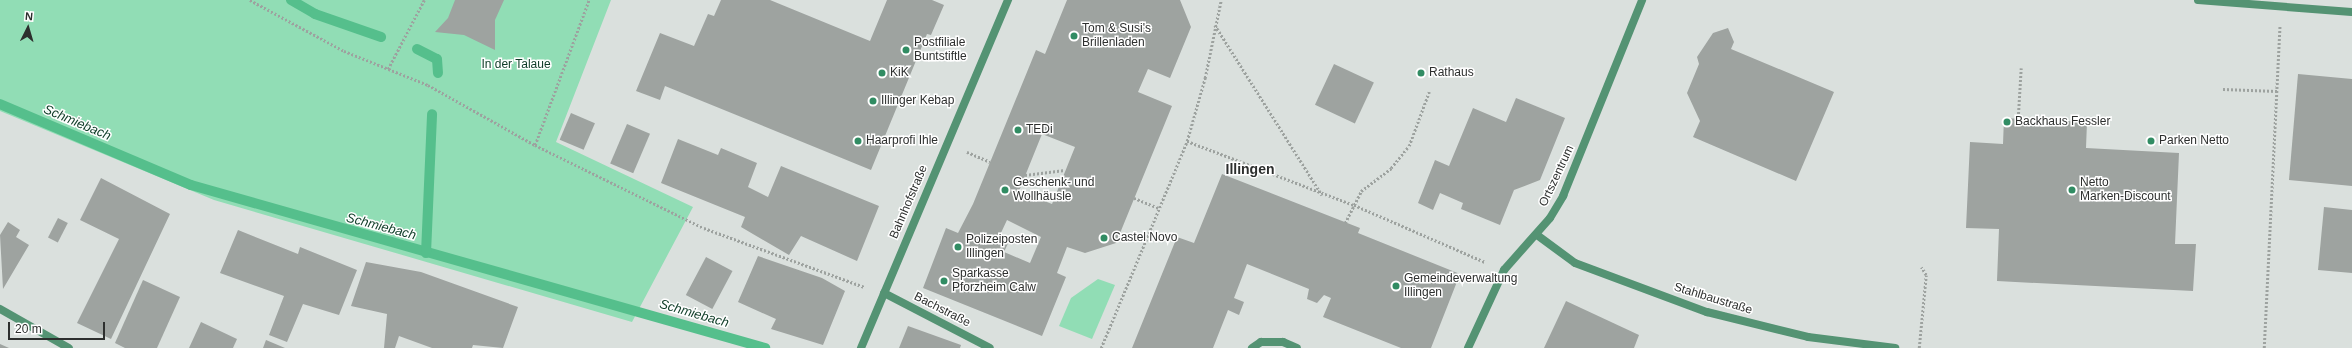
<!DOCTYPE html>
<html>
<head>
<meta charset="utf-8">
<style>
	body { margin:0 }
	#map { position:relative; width:2352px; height:348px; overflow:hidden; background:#dae0dd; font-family:Arial,sans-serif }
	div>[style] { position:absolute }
	.green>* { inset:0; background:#91ddb5 }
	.stream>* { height:10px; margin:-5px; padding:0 5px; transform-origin:5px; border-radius:5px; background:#55bf8c }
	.building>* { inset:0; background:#9ea3a0; transform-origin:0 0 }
	.path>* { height:2.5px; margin-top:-1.25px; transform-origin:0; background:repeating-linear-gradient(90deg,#9da29f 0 2px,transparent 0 4px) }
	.minor>* { height:8px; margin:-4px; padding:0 4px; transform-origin:4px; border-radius:4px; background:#549373 }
	.tertiary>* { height:8px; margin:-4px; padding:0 4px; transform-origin:4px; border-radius:4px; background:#549373 }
	.dots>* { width:11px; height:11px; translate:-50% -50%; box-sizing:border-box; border:2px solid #fff; border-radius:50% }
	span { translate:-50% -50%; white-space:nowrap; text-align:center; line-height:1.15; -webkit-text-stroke:3px #fff; paint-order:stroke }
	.poi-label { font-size:12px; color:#2d2f2e }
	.left { translate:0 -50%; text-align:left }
	.park-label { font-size:12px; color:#0e3b27 }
	.street-label { font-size:12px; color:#2d2f2e }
	.water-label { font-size:13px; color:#14412c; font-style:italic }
	.quarter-label { font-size:14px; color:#2d2f2e; font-weight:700 }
	.north { position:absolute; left:8px; top:8px; width:40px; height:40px; -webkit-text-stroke:3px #fff; paint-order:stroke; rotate:5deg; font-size:11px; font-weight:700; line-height:16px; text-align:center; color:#2d2f2e }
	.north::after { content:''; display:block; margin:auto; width:14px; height:18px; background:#2d2f2e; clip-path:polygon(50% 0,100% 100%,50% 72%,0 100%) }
	.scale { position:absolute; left:8px; top:322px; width:97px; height:18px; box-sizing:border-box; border:2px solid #2d2f2e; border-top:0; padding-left:5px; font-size:12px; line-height:14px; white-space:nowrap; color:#2d2f2e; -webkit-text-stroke:3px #fff; paint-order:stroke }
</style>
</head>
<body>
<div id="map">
	<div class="green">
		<i style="clip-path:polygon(0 0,611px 0,556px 142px,693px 207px,632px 322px,214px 200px,0 111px)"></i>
		<i style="clip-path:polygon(1098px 279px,1115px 285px,1092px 339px,1059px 326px,1071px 298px)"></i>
	</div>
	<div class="stream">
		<i style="left:291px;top:0;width:28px;rotate:30deg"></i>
		<i style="left:315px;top:14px;width:70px;rotate:19.2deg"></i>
		<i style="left:417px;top:49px;width:22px;rotate:27deg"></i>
		<i style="left:437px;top:59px;width:14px;rotate:86deg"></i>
		<i style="left:0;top:104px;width:207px;rotate:23deg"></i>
		<i style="left:191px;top:185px;width:597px;rotate:15.85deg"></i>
		<i style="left:426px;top:253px;width:139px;rotate:-87.5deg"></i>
	</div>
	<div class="building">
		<i style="clip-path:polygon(455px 0,504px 0,495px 20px,495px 50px,464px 35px,435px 32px,448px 18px)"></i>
		<i style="clip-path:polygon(721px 0,770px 0,870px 41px,887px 0,932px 0,944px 5px,931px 35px,927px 34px,871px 170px,665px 86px,660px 100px,636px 91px,660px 33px,694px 46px,708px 14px,714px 16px)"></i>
		<i style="clip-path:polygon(evenodd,1067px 0,1180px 0,1191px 27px,1170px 78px,1148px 69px,1138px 92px,1172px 106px,1116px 243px,1085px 253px,1067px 247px,1057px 273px,1066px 277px,1042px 336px,923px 288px,946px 228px,958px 233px,973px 204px,1036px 50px,1045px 54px,1067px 0,1042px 134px,1075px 147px,1052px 204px,1019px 191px,1042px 134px,1067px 0,1007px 220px,1041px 237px,1030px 263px,1004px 252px,1010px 239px,1000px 235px,1007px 220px)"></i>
		<i style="clip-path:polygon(1728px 28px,1734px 42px,1731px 49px,1834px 92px,1796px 181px,1693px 137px,1700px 121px,1687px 93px,1699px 64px,1697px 57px,1713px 33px)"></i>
		<i style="left:1334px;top:64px;width:44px;height:45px;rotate:25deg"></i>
		<i style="clip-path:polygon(2298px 74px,2352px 79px,2352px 186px,2289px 180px)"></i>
		<i style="clip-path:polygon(1516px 98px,1565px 118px,1540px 180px,1514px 190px,1500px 225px,1461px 209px,1463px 203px,1440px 193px,1433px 210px,1418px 203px,1435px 160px,1449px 166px,1473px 108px,1506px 122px)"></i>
		<i style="left:571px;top:113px;width:26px;height:29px;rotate:23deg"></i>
		<i style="clip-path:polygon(2004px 118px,2087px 122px,2086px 148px,2179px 153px,2175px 244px,2196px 244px,2193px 291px,1997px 281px,1999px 229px,1966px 228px,1970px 142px,2003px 144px)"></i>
		<i style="left:627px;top:124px;width:25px;height:43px;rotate:23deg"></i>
		<i style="clip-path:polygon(678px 139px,718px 155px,721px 148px,757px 163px,748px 187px,768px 197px,781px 166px,879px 206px,857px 261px,801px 236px,789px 255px,741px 227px,745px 217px,661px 183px)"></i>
		<i style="clip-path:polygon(1222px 174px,1360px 228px,1358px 233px,1460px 274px,1431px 348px,1401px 348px,1323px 317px,1331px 298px,1324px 295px,1317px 303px,1307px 299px,1309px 289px,1247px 264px,1234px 298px,1244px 302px,1239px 315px,1228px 310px,1213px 348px,1132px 348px,1177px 237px,1194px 243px)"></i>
		<i style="clip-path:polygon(101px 178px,170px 214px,111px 339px,77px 323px,119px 239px,80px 220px)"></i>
		<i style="clip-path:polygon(2324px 207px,2352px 210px,2352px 273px,2318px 270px)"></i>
		<i style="left:58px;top:218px;width:11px;height:22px;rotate:27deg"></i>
		<i style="clip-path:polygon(8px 222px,20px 230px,16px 237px,29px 245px,3px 289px,0 235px)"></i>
		<i style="clip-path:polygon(238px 230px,298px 254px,300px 247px,357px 270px,339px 315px,303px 304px,287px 342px,269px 335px,284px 296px,220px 273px)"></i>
		<i style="clip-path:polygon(758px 256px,822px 278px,845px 291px,823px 345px,771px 329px,776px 319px,738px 302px)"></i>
		<i style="left:706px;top:257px;width:30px;height:43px;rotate:28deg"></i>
		<i style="clip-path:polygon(366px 262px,421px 272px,518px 307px,503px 348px,473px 345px,472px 348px,432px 348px,399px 336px,395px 348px,384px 348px,387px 314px,351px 306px)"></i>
		<i style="clip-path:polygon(143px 280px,180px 297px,157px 348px,125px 348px,115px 343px)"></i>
		<i style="clip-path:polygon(1566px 301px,1639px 335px,1634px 348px,1544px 348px)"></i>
		<i style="clip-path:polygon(201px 322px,237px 339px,233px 348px,189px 348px)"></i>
		<i style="clip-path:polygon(908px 326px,961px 345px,960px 348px,899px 348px)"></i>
		<i style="clip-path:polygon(266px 340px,285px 348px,263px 348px)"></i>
		<i style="clip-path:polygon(0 344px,9px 348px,0 348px)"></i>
	</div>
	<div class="path">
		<i style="left:250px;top:0;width:107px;rotate:28.5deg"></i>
		<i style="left:344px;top:51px;width:91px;rotate:22deg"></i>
		<i style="left:428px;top:85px;width:123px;rotate:29.3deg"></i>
		<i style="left:535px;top:145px;width:188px;rotate:26.2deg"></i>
		<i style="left:704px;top:228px;width:171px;rotate:20.2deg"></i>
		<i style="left:1215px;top:25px;width:201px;rotate:57.8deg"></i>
		<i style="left:388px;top:69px;width:78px;rotate:-62.4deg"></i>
		<i style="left:2223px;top:89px;width:54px;rotate:2.1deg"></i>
		<i style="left:2018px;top:118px;width:50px;rotate:-86.6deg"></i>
		<i style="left:1187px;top:141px;width:179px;rotate:21deg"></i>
		<i style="left:1354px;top:205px;width:143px;rotate:23.5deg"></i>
		<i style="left:535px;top:145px;width:155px;rotate:-69.6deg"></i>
		<i style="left:967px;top:152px;width:25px;rotate:23deg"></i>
		<i style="left:1025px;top:175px;width:40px;rotate:-7.1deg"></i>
		<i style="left:1134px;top:198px;width:27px;rotate:22deg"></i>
		<i style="left:1345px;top:223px;width:36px;rotate:-63deg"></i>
		<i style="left:1361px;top:191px;width:38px;rotate:-37deg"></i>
		<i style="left:1391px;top:168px;width:28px;rotate:-51deg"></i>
		<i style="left:1409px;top:146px;width:58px;rotate:-69.7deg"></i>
		<i style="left:1101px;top:348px;width:224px;rotate:-67.4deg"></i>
		<i style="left:1187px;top:141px;width:66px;rotate:-74.1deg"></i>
		<i style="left:1205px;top:78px;width:80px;rotate:-78.4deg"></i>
		<i style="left:1919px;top:348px;width:73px;rotate:-84.5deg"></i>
		<i style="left:1926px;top:275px;width:9px;rotate:-122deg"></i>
		<i style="left:2264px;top:348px;width:322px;rotate:-87.2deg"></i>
	</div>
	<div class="minor">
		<i style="left:2198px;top:0;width:154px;rotate:4.5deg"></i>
		<i style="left:1537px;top:235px;width:47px;rotate:36.4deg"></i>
		<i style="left:1575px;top:263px;width:141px;rotate:20.4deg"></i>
		<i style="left:1707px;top:312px;width:104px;rotate:13.9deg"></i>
		<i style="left:1808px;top:337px;width:88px;rotate:7.2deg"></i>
		<i style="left:884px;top:293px;width:119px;rotate:27.4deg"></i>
		<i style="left:0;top:309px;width:79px;rotate:29.5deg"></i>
		<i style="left:1252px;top:348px;width:11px;rotate:-34deg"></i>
		<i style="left:1261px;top:342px;width:22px"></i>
		<i style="left:1283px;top:342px;width:15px;rotate:23deg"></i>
		<i style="left:1468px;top:348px;width:86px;rotate:-65.2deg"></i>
		<i style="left:1504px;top:270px;width:69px;rotate:-48.5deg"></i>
		<i style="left:1550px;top:218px;width:26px;rotate:-59deg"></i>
		<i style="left:1563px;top:196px;width:211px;rotate:-68deg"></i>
	</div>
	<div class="tertiary">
		<i style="left:861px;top:348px;width:378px;rotate:-67.1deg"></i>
	</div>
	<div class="dots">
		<i style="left:1074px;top:36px;background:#318c63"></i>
		<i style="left:906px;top:50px;background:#318c63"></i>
		<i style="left:882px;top:73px;background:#318c63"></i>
		<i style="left:1421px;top:73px;background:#318c63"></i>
		<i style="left:873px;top:101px;background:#318c63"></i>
		<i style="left:2007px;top:122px;background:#318c63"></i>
		<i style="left:1018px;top:130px;background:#318c63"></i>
		<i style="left:858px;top:141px;background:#318c63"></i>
		<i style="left:2151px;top:141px;background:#318c63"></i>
		<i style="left:1005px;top:190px;background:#318c63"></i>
		<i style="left:2072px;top:190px;background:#318c63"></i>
		<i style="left:1104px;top:238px;background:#318c63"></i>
		<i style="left:958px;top:247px;background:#318c63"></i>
		<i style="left:944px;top:281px;background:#318c63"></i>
		<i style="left:1396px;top:286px;background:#318c63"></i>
	</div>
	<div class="poi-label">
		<span class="left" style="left:1082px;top:36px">Tom &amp; Susi's<br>Brillenladen</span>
		<span class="left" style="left:914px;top:50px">Postfiliale<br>Buntstiftle</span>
		<span class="left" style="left:890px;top:73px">KiK</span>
		<span class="left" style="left:1429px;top:73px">Rathaus</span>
		<span class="left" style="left:881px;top:101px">Illinger Kebap</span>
		<span class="left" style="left:2015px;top:122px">Backhaus Fessler</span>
		<span class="left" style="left:1026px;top:130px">TEDi</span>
		<span class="left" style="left:866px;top:141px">Haarprofi Ihle</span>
		<span class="left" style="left:2159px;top:141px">Parken Netto</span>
		<span class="left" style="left:1013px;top:190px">Geschenk- und<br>Wollhäusle</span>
		<span class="left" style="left:2080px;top:190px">Netto<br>Marken-Discount</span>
		<span class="left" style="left:1112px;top:238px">Castel Novo</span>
		<span class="left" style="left:966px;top:247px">Polizeiposten<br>Illingen</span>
		<span class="left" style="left:952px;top:281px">Sparkasse<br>Pforzheim Calw</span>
		<span class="left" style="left:1404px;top:286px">Gemeindeverwaltung<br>Illingen</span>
	</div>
	<div class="park-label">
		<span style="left:516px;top:65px">In der Talaue</span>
	</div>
	<div class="street-label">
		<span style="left:1557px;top:176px;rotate:-65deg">Ortszentrum</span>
		<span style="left:909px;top:202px;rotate:-67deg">Bahnhofstraße</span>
		<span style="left:1713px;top:299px;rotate:17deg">Stahlbaustraße</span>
		<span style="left:942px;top:310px;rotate:27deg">Bachstraße</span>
	</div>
	<div class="water-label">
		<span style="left:77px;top:123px;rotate:23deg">Schmiebach</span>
		<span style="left:381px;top:227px;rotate:15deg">Schmiebach</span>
		<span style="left:694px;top:314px;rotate:16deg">Schmiebach</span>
	</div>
	<div class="quarter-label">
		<span style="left:1250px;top:169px">Illingen</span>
	</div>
	<div class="north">N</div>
	<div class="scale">20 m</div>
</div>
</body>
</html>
